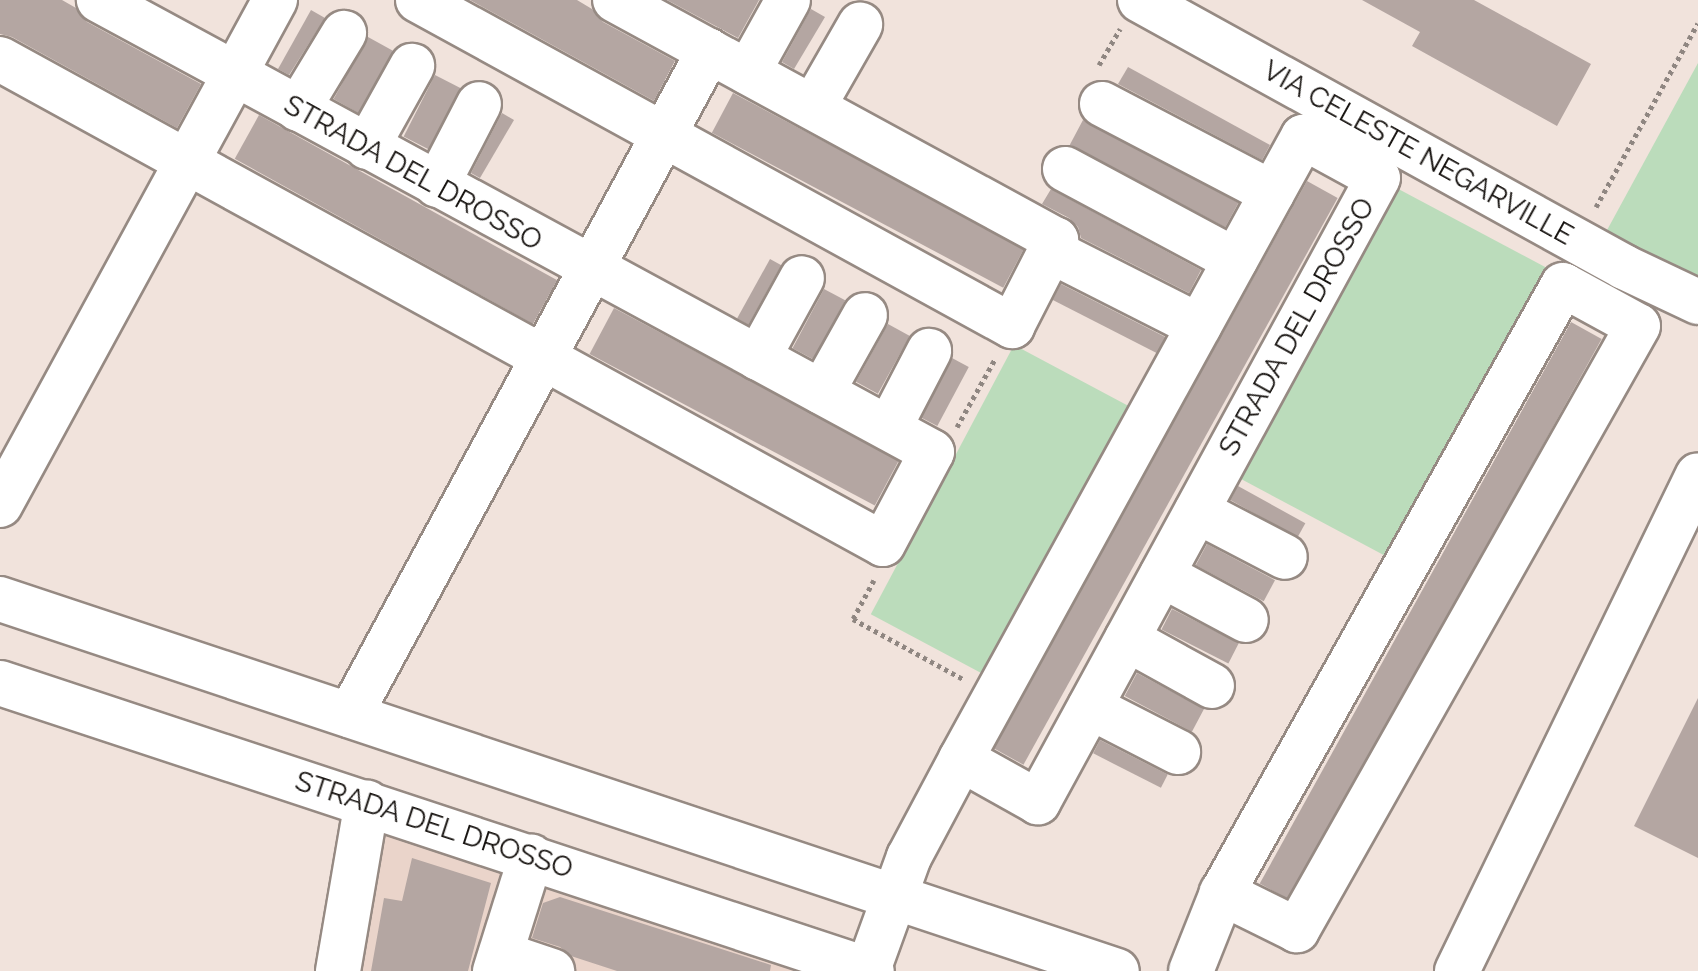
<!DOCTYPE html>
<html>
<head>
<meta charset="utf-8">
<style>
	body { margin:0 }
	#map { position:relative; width:1698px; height:971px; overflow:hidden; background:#f1e3dc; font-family:Raleway,sans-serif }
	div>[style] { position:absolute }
	.built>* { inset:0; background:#ead4ca }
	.green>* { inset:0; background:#bbdcbb; transform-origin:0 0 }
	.building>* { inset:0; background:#b4a6a2; transform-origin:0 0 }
	.path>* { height:5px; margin-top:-2.5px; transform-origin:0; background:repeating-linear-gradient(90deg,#8f8681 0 4px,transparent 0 8px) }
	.roads { filter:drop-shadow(2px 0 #968a83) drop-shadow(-2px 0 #968a83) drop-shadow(0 2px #968a83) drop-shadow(0 -2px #968a83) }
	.minor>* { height:44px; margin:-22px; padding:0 22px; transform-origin:22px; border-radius:22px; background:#fff }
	span { translate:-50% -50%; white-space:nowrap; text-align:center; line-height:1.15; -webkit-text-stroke:6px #fff; paint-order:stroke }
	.street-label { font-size:28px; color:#14100d }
</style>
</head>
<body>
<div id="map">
	<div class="built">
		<i style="clip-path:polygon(380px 833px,813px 971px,362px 971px)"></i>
	</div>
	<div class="green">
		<i style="clip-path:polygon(1698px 63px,1698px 281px,1606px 232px)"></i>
		<i style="left:1389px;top:184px;width:180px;height:330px;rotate:28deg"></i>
		<i style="left:1014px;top:345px;width:134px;height:305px;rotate:28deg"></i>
	</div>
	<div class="building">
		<i style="clip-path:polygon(0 0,62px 0,76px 8px,87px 22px,201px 84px,177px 128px,12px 37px,0 34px)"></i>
		<i style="clip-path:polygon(470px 0,577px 0,592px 9px,603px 22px,675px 61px,654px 101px)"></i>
		<i style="clip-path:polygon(667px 0,759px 0,738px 38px)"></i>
		<i style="clip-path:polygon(1362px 0,1474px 0,1591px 64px,1557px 126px,1412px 46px,1420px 32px)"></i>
		<i style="clip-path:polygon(811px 9px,825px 17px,794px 69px,782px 62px)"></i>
		<i style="clip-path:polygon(311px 10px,325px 18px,289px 75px,278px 69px)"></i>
		<i style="left:368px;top:37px;width:29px;height:71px;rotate:29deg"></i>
		<i style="clip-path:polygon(1128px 67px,1270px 145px,1262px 160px,1118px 84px)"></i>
		<i style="left:435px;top:75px;width:29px;height:69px;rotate:27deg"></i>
		<i style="left:733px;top:93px;width:330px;height:45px;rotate:28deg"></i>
		<i style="clip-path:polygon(502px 113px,514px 120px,480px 178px,471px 173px)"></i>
		<i style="left:259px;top:115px;width:341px;height:50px;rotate:29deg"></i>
		<i style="left:1083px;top:120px;width:176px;height:28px;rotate:28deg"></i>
		<i style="left:1307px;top:181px;width:35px;height:648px;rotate:29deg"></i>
		<i style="clip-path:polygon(1051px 189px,1201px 270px,1189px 293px,1081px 238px,1078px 227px,1069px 218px,1042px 204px)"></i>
		<i style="left:770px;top:259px;width:13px;height:68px;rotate:29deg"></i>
		<i style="left:1061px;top:284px;width:117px;height:18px;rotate:27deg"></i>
		<i style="left:824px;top:289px;width:24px;height:67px;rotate:28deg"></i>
		<i style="left:614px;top:308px;width:323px;height:52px;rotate:28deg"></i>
		<i style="left:1571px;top:322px;width:35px;height:642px;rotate:29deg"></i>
		<i style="left:888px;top:324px;width:25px;height:66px;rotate:29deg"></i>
		<i style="left:952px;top:358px;width:19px;height:67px;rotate:28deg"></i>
		<i style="left:1238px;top:486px;width:77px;height:16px;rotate:29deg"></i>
		<i style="left:1207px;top:544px;width:77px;height:24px;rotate:28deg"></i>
		<i style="left:1172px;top:609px;width:75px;height:23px;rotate:27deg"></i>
		<i style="left:1137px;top:673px;width:76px;height:26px;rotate:28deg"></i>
		<i style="clip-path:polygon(1698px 698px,1698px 858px,1634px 826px)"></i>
		<i style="left:1100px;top:740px;width:76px;height:15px;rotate:27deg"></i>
		<i style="clip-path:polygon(412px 858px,491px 883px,468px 971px,371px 971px,384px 898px,402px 901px)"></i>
		<i style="clip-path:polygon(560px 897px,771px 965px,770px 971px,617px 971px,571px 956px,560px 947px,532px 938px,543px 903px)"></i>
	</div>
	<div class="path">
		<i style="left:1099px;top:65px;width:42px;rotate:-59.7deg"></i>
		<i style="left:1596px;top:207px;width:210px;rotate:-61deg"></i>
		<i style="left:957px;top:427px;width:78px;rotate:-60.8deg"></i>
		<i style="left:874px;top:580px;width:44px;rotate:118.3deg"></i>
		<i style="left:853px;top:619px;width:125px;rotate:28.6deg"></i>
	</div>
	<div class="roads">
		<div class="minor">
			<i style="left:418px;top:0;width:678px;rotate:28.76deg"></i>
			<i style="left:1012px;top:326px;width:97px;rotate:-62.9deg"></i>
			<i style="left:1056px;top:240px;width:502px;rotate:-151.44deg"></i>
			<i style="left:1140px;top:0;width:553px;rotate:28.88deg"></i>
			<i style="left:1624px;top:267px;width:82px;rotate:25.3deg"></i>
			<i style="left:0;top:59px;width:1007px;rotate:28.78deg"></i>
			<i style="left:883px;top:544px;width:104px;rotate:-62deg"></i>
			<i style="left:932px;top:452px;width:948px;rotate:-151.51deg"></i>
			<i style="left:748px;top:72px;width:82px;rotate:-60.9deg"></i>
			<i style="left:1102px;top:104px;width:192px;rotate:27.6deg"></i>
			<i style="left:813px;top:107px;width:95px;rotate:-60.2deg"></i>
			<i style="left:298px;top:109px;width:89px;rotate:-58.8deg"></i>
			<i style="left:367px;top:147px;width:93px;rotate:-60.9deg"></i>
			<i style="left:1065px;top:169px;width:193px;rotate:28.2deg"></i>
			<i style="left:437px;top:185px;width:91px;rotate:-62.6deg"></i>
			<i style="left:1067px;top:259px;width:148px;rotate:26.9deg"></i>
			<i style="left:758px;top:358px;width:91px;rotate:-61.2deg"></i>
			<i style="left:822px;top:392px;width:88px;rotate:-60.8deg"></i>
			<i style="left:889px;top:428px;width:87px;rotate:-62.5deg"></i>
			<i style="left:0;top:505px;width:575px;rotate:-61.43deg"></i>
			<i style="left:1197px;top:511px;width:99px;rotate:27.6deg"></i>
			<i style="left:1162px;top:575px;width:95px;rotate:28.2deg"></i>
			<i style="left:0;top:599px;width:1177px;rotate:18.42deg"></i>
			<i style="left:1127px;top:639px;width:97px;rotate:28.9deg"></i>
			<i style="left:0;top:683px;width:918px;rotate:18.28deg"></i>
			<i style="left:1090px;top:707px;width:99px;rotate:27.1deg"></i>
			<i style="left:350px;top:715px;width:755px;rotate:-61.6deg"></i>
			<i style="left:501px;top:954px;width:54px;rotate:18.4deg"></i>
			<i style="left:868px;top:970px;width:120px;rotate:-70.1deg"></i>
			<i style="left:909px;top:857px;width:111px;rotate:-62deg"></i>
			<i style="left:961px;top:759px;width:710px;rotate:-61.2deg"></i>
			<i style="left:1303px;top:137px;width:85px;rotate:28.7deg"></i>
			<i style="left:1378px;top:178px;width:711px;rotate:118.58deg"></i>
			<i style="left:1038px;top:802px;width:88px;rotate:-150.8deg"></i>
			<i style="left:338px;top:971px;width:171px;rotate:-80.3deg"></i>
			<i style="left:495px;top:971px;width:120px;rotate:-72.5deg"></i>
			<i style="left:1191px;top:971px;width:84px;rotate:-68.3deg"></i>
			<i style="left:1222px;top:893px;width:697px;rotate:-60.71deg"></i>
			<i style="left:1563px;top:285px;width:85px;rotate:28.7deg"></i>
			<i style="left:1638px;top:326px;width:694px;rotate:119.45deg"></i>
			<i style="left:1297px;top:930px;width:84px;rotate:-153.7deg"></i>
			<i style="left:1457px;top:971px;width:551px;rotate:-64.09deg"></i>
		</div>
	</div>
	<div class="street-label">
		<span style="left:1418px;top:153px;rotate:29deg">VIA CELESTE NEGARVILLE</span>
		<span style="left:413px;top:173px;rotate:29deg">STRADA DEL DROSSO</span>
		<span style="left:1297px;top:327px;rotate:-61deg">STRADA DEL DROSSO</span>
		<span style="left:434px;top:825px;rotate:18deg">STRADA DEL DROSSO</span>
	</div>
</div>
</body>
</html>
